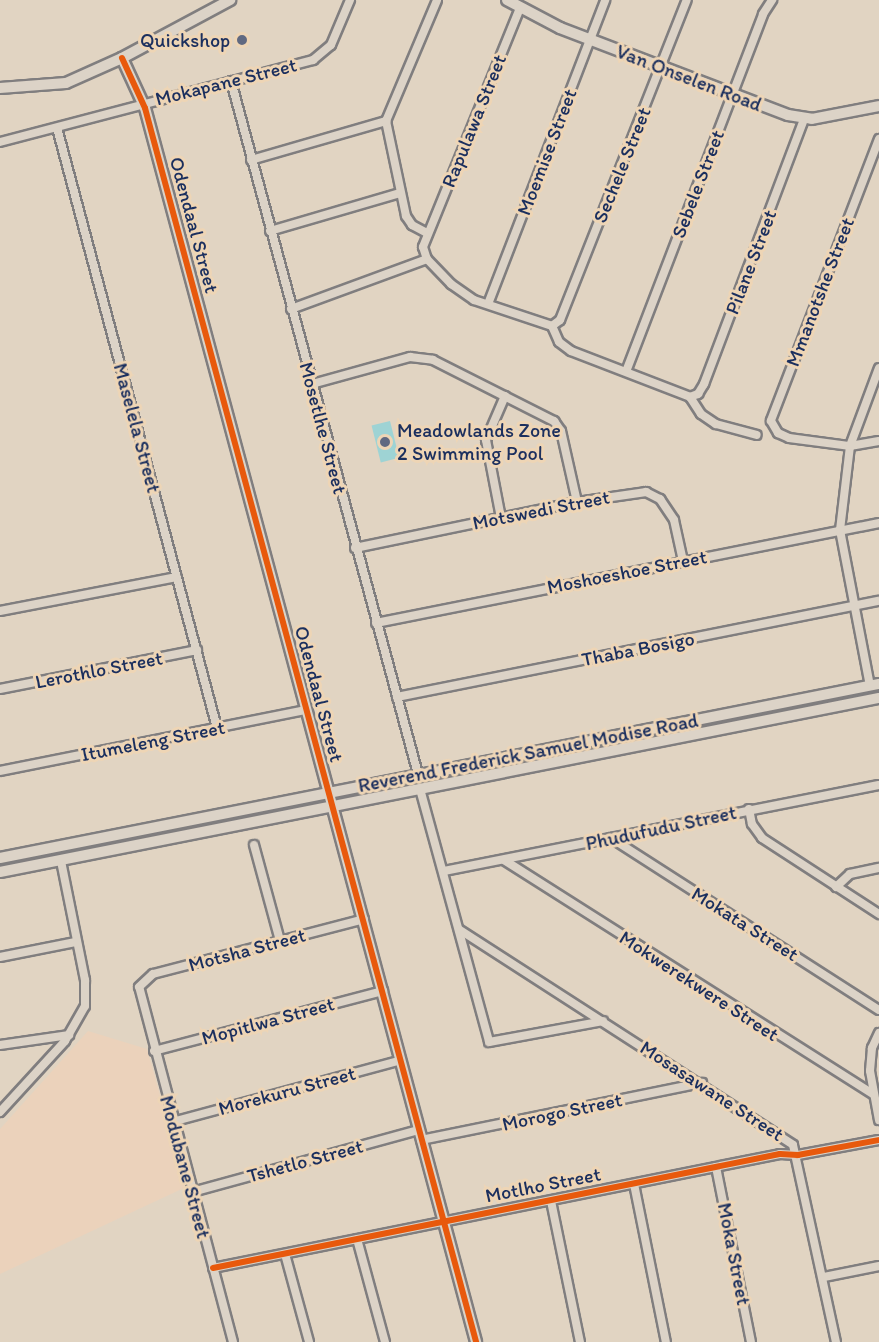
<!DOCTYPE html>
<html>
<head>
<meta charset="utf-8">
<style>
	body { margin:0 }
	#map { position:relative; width:879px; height:1342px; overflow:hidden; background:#e1d4c2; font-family:Itim,sans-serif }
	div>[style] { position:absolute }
	.built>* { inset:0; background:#ebd2bb }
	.water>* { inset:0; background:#9ed3d4; transform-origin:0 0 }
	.roads { filter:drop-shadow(2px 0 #807e7f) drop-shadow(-2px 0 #807e7f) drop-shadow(0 2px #807e7f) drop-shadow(0 -2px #807e7f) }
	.street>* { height:8px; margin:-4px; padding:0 4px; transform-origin:4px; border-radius:4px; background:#dcd3c7 }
	.secondary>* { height:10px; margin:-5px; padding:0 5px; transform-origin:5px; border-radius:5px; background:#dcd3c7 }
	.cycleway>* { height:6px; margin:-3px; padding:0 3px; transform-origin:3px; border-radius:3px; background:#e8590c }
	.dots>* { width:16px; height:16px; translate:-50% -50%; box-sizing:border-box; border:3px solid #eed5b5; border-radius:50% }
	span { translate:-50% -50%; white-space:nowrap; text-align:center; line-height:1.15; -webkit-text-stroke:6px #eed5b5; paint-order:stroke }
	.poi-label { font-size:20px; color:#1b2f5e }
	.right { translate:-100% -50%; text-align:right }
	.left { translate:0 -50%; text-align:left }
	.street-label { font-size:20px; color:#1b2f5e }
</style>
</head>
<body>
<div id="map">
	<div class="built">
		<i style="clip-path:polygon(88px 1031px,147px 1049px,186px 1187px,0 1274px,0 1129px)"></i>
	</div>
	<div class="water">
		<i style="left:390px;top:421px;width:38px;height:19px;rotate:76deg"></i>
	</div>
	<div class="roads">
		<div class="street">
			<i style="left:520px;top:8px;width:258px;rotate:112.1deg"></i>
			<i style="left:423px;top:247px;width:13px;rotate:72deg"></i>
			<i style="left:427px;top:259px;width:35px;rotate:46deg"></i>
			<i style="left:451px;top:284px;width:28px;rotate:35deg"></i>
			<i style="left:474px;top:300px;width:82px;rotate:18.4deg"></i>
			<i style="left:231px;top:81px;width:718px;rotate:74.9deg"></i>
			<i style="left:386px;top:121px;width:131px;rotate:-67.1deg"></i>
			<i style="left:386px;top:121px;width:97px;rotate:78.1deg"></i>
			<i style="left:406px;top:216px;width:11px;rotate:56deg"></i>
			<i style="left:412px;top:225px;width:17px;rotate:28deg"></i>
			<i style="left:57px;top:128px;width:621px;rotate:75.07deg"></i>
			<i style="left:879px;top:139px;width:302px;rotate:111deg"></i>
			<i style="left:771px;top:421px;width:14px;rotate:60deg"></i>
			<i style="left:778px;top:433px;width:12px;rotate:24deg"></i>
			<i style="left:789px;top:438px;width:62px;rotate:7.5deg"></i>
			<i style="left:850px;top:446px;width:29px;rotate:-10deg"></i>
			<i style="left:0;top:142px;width:324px;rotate:-14.7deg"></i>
			<i style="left:313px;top:60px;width:23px;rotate:-40deg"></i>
			<i style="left:331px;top:45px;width:49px;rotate:-67.1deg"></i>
			<i style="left:251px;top:160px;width:141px;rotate:-16.1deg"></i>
			<i style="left:270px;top:231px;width:135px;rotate:-16.3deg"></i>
			<i style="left:488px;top:304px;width:326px;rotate:-68.9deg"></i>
			<i style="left:291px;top:309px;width:145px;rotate:-20.2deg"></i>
			<i style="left:552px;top:326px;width:10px;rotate:-37deg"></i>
			<i style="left:560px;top:320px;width:344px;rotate:-68.4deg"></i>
			<i style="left:552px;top:326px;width:17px;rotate:66deg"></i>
			<i style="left:559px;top:342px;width:15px;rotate:37deg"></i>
			<i style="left:571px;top:351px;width:128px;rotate:21.1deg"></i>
			<i style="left:627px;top:369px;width:380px;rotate:-69deg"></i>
			<i style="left:763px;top:14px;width:17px;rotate:-57deg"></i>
			<i style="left:312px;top:384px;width:102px;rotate:-15.4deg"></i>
			<i style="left:410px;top:357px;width:23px;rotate:7deg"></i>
			<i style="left:433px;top:360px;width:136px;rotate:26.8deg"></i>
			<i style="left:554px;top:421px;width:12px;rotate:55deg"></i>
			<i style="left:561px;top:431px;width:73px;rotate:77.3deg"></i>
			<i style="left:690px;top:397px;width:9px;rotate:-21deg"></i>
			<i style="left:698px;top:394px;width:12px;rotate:-59deg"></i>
			<i style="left:704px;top:384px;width:282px;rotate:-69.3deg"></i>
			<i style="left:690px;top:397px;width:20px;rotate:57deg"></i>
			<i style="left:701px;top:414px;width:18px;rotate:34deg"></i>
			<i style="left:716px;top:424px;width:42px;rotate:15deg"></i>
			<i style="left:501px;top:518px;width:79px;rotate:-100.9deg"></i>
			<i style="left:486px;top:440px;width:48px;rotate:-66.6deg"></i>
			<i style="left:355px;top:548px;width:227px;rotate:-11.7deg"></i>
			<i style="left:577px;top:502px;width:70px;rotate:-8.2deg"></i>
			<i style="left:646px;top:492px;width:16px;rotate:27deg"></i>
			<i style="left:660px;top:499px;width:25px;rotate:56deg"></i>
			<i style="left:674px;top:520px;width:42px;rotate:77.6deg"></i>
			<i style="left:0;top:611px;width:180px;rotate:-10.9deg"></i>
			<i style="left:376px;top:623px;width:513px;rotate:-11.24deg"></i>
			<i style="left:870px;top:686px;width:159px;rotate:-100.9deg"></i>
			<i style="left:840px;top:530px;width:85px;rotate:-83.2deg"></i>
			<i style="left:850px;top:446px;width:83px;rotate:-69.6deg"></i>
			<i style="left:0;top:689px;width:201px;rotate:-11.2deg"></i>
			<i style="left:397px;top:697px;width:491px;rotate:-11.3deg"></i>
			<i style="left:0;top:771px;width:312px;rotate:-11.3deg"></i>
			<i style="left:420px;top:789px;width:262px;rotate:74.7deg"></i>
			<i style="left:489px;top:1042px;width:116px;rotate:-10.4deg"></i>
			<i style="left:749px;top:809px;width:15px;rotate:79deg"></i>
			<i style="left:752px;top:824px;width:17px;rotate:54deg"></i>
			<i style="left:762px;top:838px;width:140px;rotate:33deg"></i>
			<i style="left:611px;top:838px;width:318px;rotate:32.7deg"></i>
			<i style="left:254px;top:845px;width:99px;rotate:74.8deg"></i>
			<i style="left:504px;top:860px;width:438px;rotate:32.4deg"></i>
			<i style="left:444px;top:871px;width:443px;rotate:-11.2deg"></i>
			<i style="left:836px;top:887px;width:19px;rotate:-43deg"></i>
			<i style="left:850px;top:874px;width:30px;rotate:-12deg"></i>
			<i style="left:460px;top:930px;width:396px;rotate:32.8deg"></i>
			<i style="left:793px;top:1145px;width:202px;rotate:77.7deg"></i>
			<i style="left:0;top:957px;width:77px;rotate:-11.2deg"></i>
			<i style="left:879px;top:1033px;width:17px;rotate:115deg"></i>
			<i style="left:872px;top:1048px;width:23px;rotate:95deg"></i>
			<i style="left:870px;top:1071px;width:50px;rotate:79.6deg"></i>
			<i style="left:0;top:1045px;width:70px;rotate:-8.2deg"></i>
			<i style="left:154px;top:1051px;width:237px;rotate:-14.7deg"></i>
			<i style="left:0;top:1112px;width:96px;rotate:-47.5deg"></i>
			<i style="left:65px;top:1041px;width:40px;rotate:-60.3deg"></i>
			<i style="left:85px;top:1006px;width:26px;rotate:-90deg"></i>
			<i style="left:85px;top:980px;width:121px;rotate:-101.4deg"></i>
			<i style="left:172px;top:1122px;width:237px;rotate:-15.1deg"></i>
			<i style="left:421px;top:1140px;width:287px;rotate:-11.5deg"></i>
			<i style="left:716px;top:1167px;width:178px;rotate:78.7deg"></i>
			<i style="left:634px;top:1184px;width:161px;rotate:78.6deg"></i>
			<i style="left:192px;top:1192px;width:235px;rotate:-15.3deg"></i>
			<i style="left:551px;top:1201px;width:144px;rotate:78.4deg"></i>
			<i style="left:357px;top:1239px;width:107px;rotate:74.8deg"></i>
			<i style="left:285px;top:1254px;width:91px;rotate:74.7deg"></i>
			<i style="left:213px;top:1268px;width:578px;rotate:-11.37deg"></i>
			<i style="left:780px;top:1154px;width:18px;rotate:3deg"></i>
			<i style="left:798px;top:1155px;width:82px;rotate:-10.5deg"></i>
			<i style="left:824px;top:1277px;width:56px;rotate:-11.3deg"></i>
			<i style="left:233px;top:1342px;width:367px;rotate:-104.8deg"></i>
			<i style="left:139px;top:987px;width:19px;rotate:-43deg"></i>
			<i style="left:153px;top:974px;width:218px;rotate:-14.6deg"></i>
		</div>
		<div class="secondary">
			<i style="left:507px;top:0;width:60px;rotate:27.8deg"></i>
			<i style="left:560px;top:28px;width:244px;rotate:20.9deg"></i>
			<i style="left:788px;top:115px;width:24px;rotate:9deg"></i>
			<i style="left:812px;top:119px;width:68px;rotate:-11deg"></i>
			<i style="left:122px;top:58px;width:55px;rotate:65.3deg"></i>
			<i style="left:145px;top:108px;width:1278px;rotate:74.98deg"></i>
			<i style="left:0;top:88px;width:66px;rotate:-4.3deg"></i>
			<i style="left:66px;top:83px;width:61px;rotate:-24.1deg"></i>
			<i style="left:122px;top:58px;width:123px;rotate:-28.2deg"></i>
			<i style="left:0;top:858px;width:896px;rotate:-11.2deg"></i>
			<i style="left:0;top:872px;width:896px;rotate:-11.2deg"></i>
		</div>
	</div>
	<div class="cycleway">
		<i style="left:122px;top:58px;width:55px;rotate:65.3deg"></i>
		<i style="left:145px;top:108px;width:1278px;rotate:74.98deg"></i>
		<i style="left:213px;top:1268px;width:578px;rotate:-11.37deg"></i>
		<i style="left:780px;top:1154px;width:18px;rotate:3deg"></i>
		<i style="left:798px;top:1155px;width:82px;rotate:-10.5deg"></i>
	</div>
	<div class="dots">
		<i style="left:242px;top:40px;background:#606981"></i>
		<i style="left:385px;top:442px;background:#606981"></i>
	</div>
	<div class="poi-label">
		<span class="right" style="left:230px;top:40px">Quickshop</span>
		<span class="left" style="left:397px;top:442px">Meadowlands Zone<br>2 Swimming Pool</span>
	</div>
	<div class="street-label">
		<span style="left:689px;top:78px;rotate:21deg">Van Onselen Road</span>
		<span style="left:226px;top:82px;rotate:-14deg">Mokapane Street</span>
		<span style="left:474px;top:121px;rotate:-68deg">Rapulawa Street</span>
		<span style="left:547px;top:152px;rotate:-69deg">Moemise Street</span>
		<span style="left:622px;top:165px;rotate:-68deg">Sechele Street</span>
		<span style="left:698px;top:184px;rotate:-69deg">Sebele Street</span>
		<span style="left:194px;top:225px;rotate:75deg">Odendaal Street</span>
		<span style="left:751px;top:262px;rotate:-69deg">Pilane Street</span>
		<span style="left:820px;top:292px;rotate:-69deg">Mmanotshe Street</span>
		<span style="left:137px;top:428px;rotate:75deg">Maselela Street</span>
		<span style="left:323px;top:428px;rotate:75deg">Mosetlhe Street</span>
		<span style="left:541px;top:510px;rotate:-11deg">Motswedi Street</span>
		<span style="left:627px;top:572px;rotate:-11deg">Moshoeshoe Street</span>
		<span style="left:638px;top:649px;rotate:-11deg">Thaba Bosigo</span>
		<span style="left:99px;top:670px;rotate:-11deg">Lerothlo Street</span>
		<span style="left:319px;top:694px;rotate:75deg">Odendaal Street</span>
		<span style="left:153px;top:741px;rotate:-11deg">Itumeleng Street</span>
		<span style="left:528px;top:753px;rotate:-11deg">Reverend Frederick Samuel Modise Road</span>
		<span style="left:661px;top:828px;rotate:-12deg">Phudufudu Street</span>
		<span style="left:745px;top:924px;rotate:32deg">Mokata Street</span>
		<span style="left:247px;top:950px;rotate:-15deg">Motsha Street</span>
		<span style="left:699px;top:986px;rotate:33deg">Mokwerekwere Street</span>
		<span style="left:268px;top:1021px;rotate:-15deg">Mopitlwa Street</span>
		<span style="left:287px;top:1091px;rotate:-15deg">Morekuru Street</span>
		<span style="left:712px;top:1091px;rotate:33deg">Mosasawane Street</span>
		<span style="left:562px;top:1112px;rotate:-12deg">Morogo Street</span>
		<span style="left:305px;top:1161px;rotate:-15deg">Tshetlo Street</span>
		<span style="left:185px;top:1167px;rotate:75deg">Modubane Street</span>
		<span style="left:543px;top:1185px;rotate:-11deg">Motlho Street</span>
		<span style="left:734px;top:1254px;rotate:79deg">Moka Street</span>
	</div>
</div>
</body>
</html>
